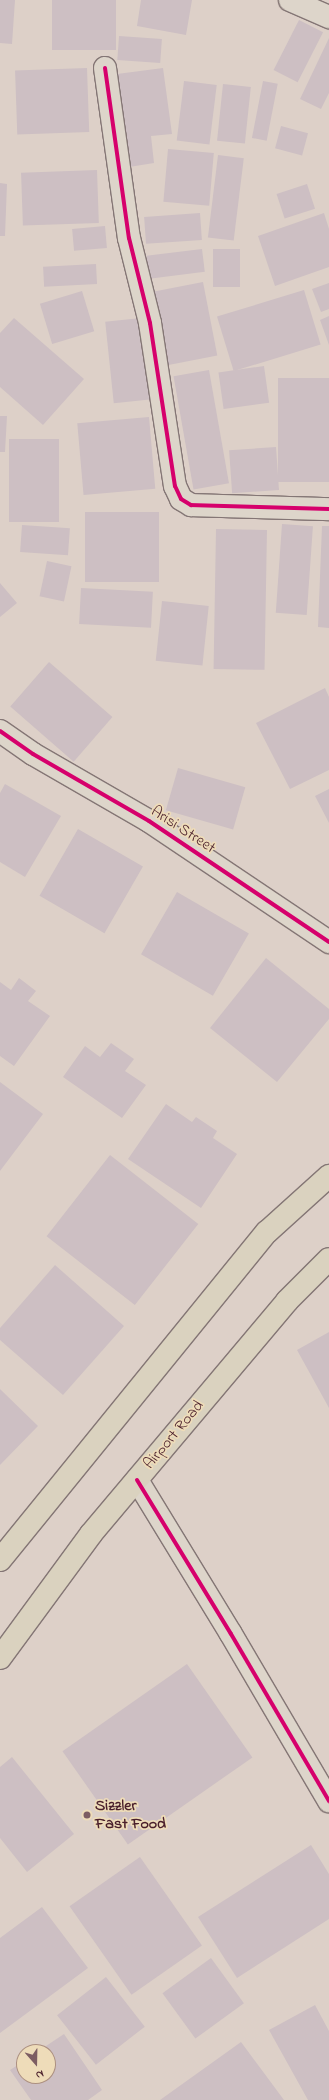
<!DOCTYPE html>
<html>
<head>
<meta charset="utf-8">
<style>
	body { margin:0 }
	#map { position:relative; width:329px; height:2100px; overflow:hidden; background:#ddd0c8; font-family:"Indie Flower",sans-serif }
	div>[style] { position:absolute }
	.building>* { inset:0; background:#cdbfc3; transform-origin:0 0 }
	.roads { filter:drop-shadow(1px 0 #847675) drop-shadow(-1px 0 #847675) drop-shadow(0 1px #847675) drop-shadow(0 -1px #847675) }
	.minor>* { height:22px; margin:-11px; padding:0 11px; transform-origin:11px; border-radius:11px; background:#ddd5ca }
	.major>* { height:22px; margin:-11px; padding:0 11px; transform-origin:11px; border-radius:11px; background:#dad2bf }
	.cycleway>* { height:4px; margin:-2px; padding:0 2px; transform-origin:2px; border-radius:2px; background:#d6006c }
	.dots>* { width:11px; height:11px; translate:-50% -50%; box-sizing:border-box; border:2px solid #eedcb9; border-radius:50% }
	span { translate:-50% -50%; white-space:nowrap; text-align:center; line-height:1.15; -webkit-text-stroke:3.5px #eedcb9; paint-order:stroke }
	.street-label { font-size:16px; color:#4a1f2b }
	.poi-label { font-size:16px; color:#4a1f2b; font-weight:700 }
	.left { translate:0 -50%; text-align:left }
	.north { position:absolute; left:16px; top:2044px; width:40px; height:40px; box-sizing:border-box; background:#eedcb9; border:1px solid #ac9080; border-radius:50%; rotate:160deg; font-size:11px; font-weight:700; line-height:16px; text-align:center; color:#4a1f2b }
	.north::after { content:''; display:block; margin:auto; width:14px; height:18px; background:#7d5d62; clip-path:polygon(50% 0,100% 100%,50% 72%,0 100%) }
</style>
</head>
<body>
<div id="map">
	<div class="building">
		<i style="clip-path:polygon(0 0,15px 0,12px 44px,0 43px)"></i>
		<i style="left:52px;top:0;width:64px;height:50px"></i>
		<i style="clip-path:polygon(141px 0,192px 0,186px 35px,137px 26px)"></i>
		<i style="left:299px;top:20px;width:27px;height:56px;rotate:27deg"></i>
		<i style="left:119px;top:36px;width:43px;height:24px;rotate:4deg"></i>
		<i style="clip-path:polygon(329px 38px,329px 93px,321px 109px,300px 99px)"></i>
		<i style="left:87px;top:68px;width:64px;height:72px;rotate:88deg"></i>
		<i style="clip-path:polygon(163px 68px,172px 134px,151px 136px,154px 163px,129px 167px,117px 74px)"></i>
		<i style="left:184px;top:81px;width:33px;height:60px;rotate:7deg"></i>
		<i style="left:263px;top:81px;width:15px;height:58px;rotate:11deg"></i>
		<i style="left:223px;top:84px;width:28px;height:57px;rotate:6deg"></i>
		<i style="left:281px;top:126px;width:28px;height:23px;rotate:15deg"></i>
		<i style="left:168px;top:149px;width:46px;height:53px;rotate:5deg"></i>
		<i style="left:218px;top:155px;width:26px;height:83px;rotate:7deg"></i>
		<i style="left:97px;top:170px;width:53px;height:76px;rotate:88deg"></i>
		<i style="clip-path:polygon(0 183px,7px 184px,5px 236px,0 236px)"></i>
		<i style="left:307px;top:184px;width:26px;height:32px;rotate:72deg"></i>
		<i style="left:200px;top:213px;width:27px;height:56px;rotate:86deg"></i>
		<i style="clip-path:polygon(324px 213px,329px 229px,329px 267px,275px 286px,258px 236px)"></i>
		<i style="left:105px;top:226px;width:22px;height:33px;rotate:85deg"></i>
		<i style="left:202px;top:249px;width:23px;height:56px;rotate:83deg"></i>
		<i style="left:213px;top:249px;width:27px;height:38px"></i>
		<i style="left:96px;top:264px;width:20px;height:53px;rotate:87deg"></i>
		<i style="left:203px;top:282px;width:75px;height:51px;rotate:79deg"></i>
		<i style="clip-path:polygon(329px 283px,329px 309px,321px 312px,312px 289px)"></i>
		<i style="left:304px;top:290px;width:57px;height:91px;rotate:73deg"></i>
		<i style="left:82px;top:291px;width:42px;height:44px;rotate:73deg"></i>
		<i style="clip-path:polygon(329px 316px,329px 345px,320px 320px)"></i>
		<i style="clip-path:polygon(14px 318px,84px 379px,43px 425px,0 387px,0 333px)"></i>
		<i style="left:141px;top:318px;width:82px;height:36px;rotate:84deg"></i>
		<i style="left:264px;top:366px;width:37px;height:46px;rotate:82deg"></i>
		<i style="left:209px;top:370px;width:115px;height:36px;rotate:80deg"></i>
		<i style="left:329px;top:378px;width:104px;height:51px;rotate:90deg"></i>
		<i style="clip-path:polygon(0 416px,7px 416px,5px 452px,0 452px)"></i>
		<i style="left:149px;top:417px;width:72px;height:72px;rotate:85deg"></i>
		<i style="left:9px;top:439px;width:50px;height:83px"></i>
		<i style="left:276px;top:447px;width:43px;height:47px;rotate:86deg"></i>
		<i style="left:85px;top:512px;width:74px;height:70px"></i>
		<i style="left:282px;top:524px;width:31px;height:89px;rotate:4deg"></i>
		<i style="left:22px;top:525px;width:48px;height:27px;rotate:4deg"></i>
		<i style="clip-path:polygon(322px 526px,329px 526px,329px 628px,318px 627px)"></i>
		<i style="left:216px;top:529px;width:51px;height:140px;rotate:1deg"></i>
		<i style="left:47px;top:561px;width:25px;height:36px;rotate:12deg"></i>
		<i style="clip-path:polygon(0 583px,17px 603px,0 617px)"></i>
		<i style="left:81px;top:588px;width:72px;height:36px;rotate:3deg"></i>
		<i style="left:162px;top:601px;width:47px;height:60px;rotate:6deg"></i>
		<i style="left:49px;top:662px;width:84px;height:59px;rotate:41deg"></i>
		<i style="clip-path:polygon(325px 688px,329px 697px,329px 770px,290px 789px,256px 723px)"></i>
		<i style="left:178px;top:768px;width:70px;height:44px;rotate:16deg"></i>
		<i style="clip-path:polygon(5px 784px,61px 816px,25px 877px,0 862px,0 793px)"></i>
		<i style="clip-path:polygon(329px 789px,329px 823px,315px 796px)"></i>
		<i style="left:78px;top:829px;width:75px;height:77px;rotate:30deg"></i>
		<i style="left:177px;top:892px;width:83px;height:72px;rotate:30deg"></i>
		<i style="clip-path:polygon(266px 958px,329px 1009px,329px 1019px,277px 1082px,210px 1028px)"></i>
		<i style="clip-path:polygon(19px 978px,36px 991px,28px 1001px,50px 1016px,14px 1066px,0 1056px,0 982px,11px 990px)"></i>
		<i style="clip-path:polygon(111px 1043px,134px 1059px,125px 1071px,146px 1085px,122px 1118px,63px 1077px,85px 1046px,100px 1057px)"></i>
		<i style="clip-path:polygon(0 1082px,43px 1114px,0 1171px)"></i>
		<i style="clip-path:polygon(166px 1104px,192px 1122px,196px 1117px,217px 1131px,213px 1138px,237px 1154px,201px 1208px,128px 1159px)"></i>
		<i style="left:110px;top:1155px;width:112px;height:103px;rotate:38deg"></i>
		<i style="clip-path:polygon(55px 1265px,124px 1326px,63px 1395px,0 1340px,0 1328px)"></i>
		<i style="clip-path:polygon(329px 1332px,329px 1408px,297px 1350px)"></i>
		<i style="clip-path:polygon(0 1389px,38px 1426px,0 1465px)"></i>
		<i style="left:187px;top:1664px;width:114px;height:152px;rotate:55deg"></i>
		<i style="clip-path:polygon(12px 1757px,74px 1834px,27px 1872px,0 1838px,0 1767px)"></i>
		<i style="clip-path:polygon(311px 1845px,329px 1874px,329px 1919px,237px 1978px,198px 1917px)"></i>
		<i style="left:140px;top:1857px;width:108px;height:86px;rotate:55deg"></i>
		<i style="clip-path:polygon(42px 1907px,88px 1968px,0 2033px,0 1938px)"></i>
		<i style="left:211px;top:1958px;width:56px;height:60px;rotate:54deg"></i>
		<i style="left:106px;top:1977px;width:63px;height:62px;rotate:52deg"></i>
		<i style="clip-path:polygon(315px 2005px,329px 2031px,329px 2100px,308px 2100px,269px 2030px)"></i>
		<i style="clip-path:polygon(64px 2034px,102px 2090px,88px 2100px,31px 2100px,10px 2070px,24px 2061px,24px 2076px,48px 2076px,48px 2052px,37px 2052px)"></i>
		<i style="clip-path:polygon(241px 2042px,284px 2100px,160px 2100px)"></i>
	</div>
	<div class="roads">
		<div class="minor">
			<i style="left:290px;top:0;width:43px;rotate:23.6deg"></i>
			<i style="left:105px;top:68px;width:172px;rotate:82deg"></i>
			<i style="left:129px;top:238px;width:88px;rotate:76.1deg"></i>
			<i style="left:150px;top:323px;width:165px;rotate:81.3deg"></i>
			<i style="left:175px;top:486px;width:14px;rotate:65deg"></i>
			<i style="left:181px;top:499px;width:12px;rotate:31deg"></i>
			<i style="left:191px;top:505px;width:138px;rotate:1.7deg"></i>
			<i style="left:0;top:731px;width:40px;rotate:34.9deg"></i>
			<i style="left:33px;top:754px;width:134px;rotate:30deg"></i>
			<i style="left:149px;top:821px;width:217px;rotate:33.9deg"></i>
			<i style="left:137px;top:1480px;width:180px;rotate:58.6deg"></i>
			<i style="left:231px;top:1634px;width:194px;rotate:59.6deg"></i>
		</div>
		<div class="major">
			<i style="left:0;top:1560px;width:423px;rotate:-50.9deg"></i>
			<i style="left:267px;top:1232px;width:84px;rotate:-42.1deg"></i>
			<i style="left:0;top:1658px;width:154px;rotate:-53.7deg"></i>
			<i style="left:91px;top:1534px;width:304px;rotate:-49.9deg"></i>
			<i style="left:287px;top:1301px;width:59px;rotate:-45deg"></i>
		</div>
	</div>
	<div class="cycleway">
		<i style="left:105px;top:68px;width:172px;rotate:82deg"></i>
		<i style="left:129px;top:238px;width:88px;rotate:76.1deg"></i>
		<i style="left:150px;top:323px;width:165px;rotate:81.3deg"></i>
		<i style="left:175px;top:486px;width:14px;rotate:65deg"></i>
		<i style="left:181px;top:499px;width:12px;rotate:31deg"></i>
		<i style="left:191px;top:505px;width:138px;rotate:1.7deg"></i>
		<i style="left:0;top:731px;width:40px;rotate:34.9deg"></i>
		<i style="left:33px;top:754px;width:134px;rotate:30deg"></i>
		<i style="left:149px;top:821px;width:217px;rotate:33.9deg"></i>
		<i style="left:137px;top:1480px;width:180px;rotate:58.6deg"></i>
		<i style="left:231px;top:1634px;width:194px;rotate:59.6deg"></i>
	</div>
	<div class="dots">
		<i style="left:87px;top:1815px;background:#7d5d62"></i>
	</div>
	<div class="street-label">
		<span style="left:183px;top:830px;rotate:33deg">Arisi Street</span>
		<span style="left:174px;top:1435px;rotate:-50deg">Airport Road</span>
	</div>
	<div class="poi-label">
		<span class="left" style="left:95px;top:1815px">Sizzler<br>Fast Food</span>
	</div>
	<div class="north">N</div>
</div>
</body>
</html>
